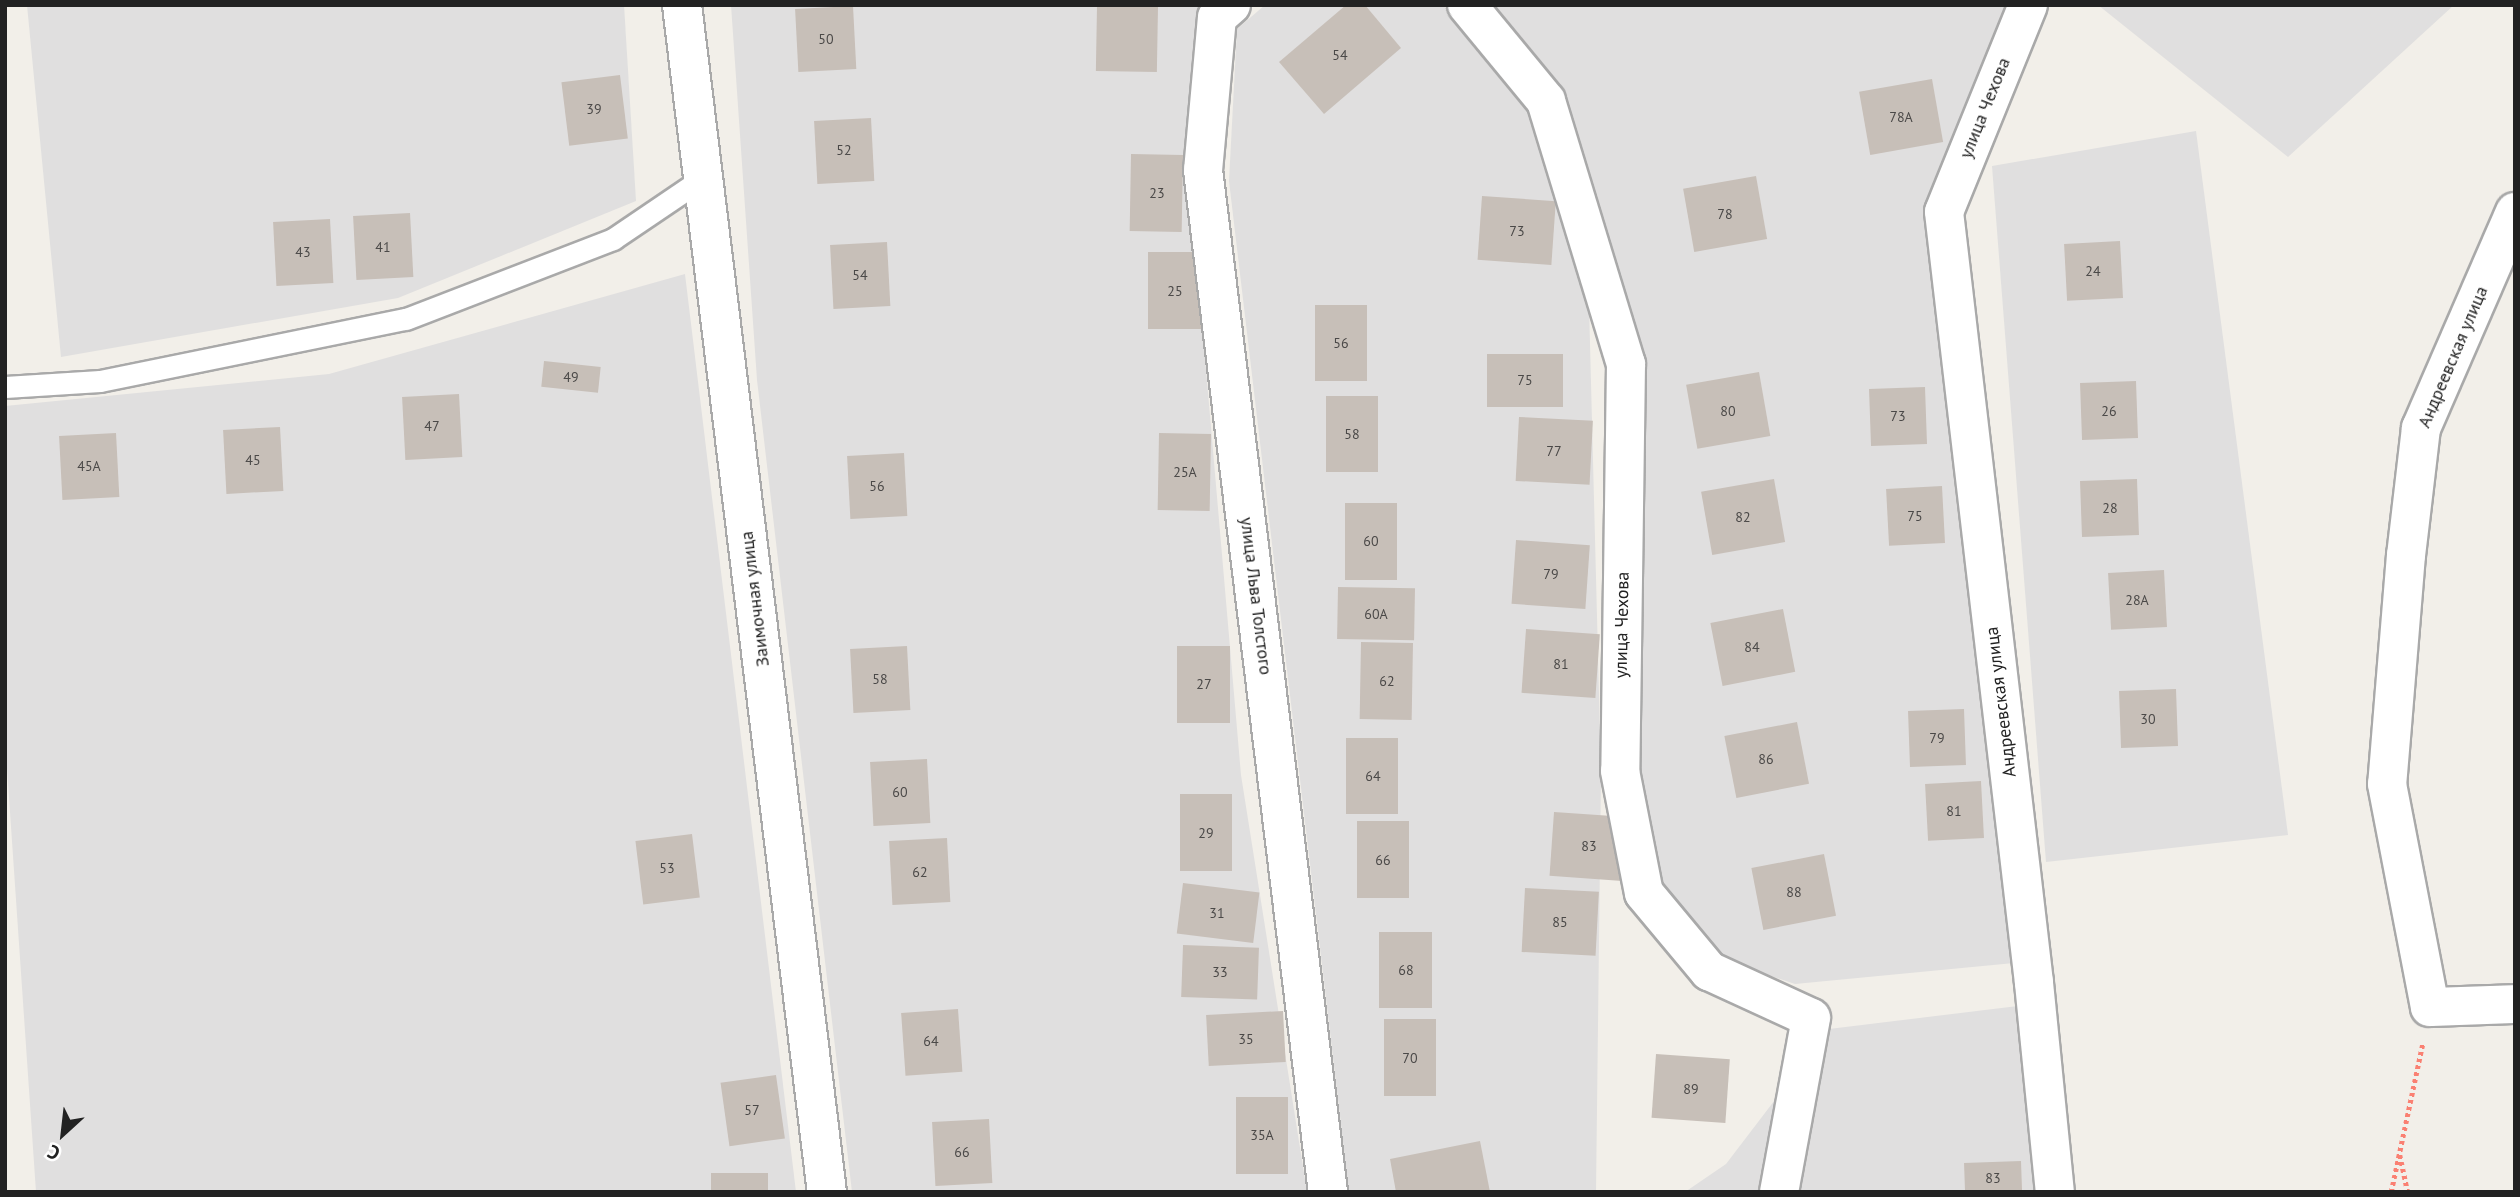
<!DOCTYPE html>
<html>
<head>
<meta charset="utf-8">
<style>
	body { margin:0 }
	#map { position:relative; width:2520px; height:1197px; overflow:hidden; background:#f2efe9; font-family:"PT Sans",sans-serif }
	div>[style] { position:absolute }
	.residential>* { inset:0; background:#e0dfdf }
	.building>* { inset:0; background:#c7bfb8; transform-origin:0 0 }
	.path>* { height:4.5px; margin-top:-2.25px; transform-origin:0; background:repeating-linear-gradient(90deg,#fa8072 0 3.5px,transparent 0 7px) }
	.roads { filter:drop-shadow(2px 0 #a9a9a9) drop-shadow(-2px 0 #a9a9a9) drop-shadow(0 2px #a9a9a9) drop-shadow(0 -2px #a9a9a9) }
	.service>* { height:21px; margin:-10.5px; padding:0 10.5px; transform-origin:10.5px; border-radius:10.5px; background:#fff }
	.minor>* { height:38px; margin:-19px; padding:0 19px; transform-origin:19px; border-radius:19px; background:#fff }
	span { translate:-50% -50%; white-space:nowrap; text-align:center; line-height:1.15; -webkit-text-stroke:5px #fff; paint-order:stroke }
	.number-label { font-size:14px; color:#4b4948 }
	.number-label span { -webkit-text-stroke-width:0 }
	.street-label { font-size:18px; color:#222 }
	.frame { position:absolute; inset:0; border:7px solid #222; pointer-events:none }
	.north { position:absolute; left:28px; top:1099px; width:70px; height:70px; -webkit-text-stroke:5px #fff; paint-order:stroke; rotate:207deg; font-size:19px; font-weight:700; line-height:28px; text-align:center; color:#222 }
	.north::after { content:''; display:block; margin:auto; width:24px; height:32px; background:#222; clip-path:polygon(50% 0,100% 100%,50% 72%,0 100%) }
</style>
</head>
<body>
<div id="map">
	<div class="residential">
		<i style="clip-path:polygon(27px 5px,624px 5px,636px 201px,398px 298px,61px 357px)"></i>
		<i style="clip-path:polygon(731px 5px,1198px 5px,1189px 172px,1241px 775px,1307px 1192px,852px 1192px,757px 380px)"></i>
		<i style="clip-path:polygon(1265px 5px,1443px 5px,1530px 113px,1589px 305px,1601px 773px,1596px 1192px,1349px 1192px,1229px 181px,1237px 29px)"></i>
		<i style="clip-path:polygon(1493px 5px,2011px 5px,1926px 219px,2014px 963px,1795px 984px,1717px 958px,1661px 883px,1639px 768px,1644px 360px,1555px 88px)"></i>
		<i style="clip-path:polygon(2098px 5px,2454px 5px,2288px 157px)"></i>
		<i style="clip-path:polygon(2196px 131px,2288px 835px,2046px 862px,1992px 166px)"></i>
		<i style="clip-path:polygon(685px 274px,796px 1192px,36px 1192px,5px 739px,5px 406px,329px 374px)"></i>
		<i style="clip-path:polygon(2026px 1005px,2044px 1192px,1685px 1192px,1726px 1164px,1829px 1029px)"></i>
	</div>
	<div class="building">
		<i style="clip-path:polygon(1346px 5px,1365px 5px,1401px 48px,1324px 114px,1279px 62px)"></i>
		<i style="left:853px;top:6px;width:63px;height:58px;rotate:87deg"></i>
		<i style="left:1097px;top:6px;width:61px;height:65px;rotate:1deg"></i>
		<i style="left:620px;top:75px;width:64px;height:59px;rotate:83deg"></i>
		<i style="left:1932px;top:79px;width:64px;height:74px;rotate:80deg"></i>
		<i style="left:871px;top:118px;width:63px;height:57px;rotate:87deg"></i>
		<i style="left:1131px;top:154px;width:52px;height:77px;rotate:1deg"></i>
		<i style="left:1756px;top:176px;width:64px;height:74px;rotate:80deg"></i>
		<i style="left:1482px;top:196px;width:74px;height:64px;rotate:4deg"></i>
		<i style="left:410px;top:213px;width:64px;height:57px;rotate:87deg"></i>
		<i style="left:330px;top:219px;width:64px;height:57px;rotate:87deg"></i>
		<i style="left:2120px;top:241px;width:57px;height:56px;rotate:87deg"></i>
		<i style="left:887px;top:242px;width:64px;height:57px;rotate:87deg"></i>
		<i style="left:1201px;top:252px;width:77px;height:53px;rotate:90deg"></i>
		<i style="left:1315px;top:305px;width:52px;height:76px"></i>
		<i style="left:1487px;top:354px;width:76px;height:53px"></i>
		<i style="left:544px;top:361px;width:57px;height:26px;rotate:6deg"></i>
		<i style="left:1759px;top:372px;width:65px;height:74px;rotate:80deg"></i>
		<i style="left:2136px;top:381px;width:57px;height:56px;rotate:88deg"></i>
		<i style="left:1925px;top:387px;width:57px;height:56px;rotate:88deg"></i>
		<i style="left:459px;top:394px;width:63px;height:57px;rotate:87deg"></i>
		<i style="left:1326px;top:396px;width:52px;height:76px"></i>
		<i style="left:1519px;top:417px;width:74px;height:64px;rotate:3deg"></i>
		<i style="left:280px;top:427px;width:64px;height:57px;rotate:87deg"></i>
		<i style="left:116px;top:433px;width:64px;height:57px;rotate:87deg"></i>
		<i style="left:1159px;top:433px;width:52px;height:77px;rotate:1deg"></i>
		<i style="left:904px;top:453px;width:63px;height:57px;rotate:87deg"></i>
		<i style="left:1774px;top:479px;width:64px;height:74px;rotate:80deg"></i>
		<i style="left:2137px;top:479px;width:56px;height:57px;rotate:88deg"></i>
		<i style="left:1942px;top:486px;width:57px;height:56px;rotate:87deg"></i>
		<i style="left:1345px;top:503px;width:52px;height:77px"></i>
		<i style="left:1516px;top:540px;width:74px;height:64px;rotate:4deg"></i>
		<i style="left:2164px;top:570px;width:57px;height:56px;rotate:87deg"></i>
		<i style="left:1338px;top:587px;width:77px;height:52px;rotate:1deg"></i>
		<i style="left:1783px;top:609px;width:64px;height:74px;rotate:79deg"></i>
		<i style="left:1526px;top:629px;width:74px;height:64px;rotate:4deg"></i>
		<i style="left:1361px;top:642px;width:52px;height:77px;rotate:1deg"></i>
		<i style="left:907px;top:646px;width:64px;height:57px;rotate:87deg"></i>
		<i style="left:1177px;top:646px;width:53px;height:77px"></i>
		<i style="left:2176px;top:689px;width:57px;height:57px;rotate:88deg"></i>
		<i style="left:1964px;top:709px;width:56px;height:56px;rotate:88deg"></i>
		<i style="left:1797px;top:722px;width:63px;height:74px;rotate:79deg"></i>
		<i style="left:1346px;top:738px;width:52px;height:76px"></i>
		<i style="left:927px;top:759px;width:64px;height:57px;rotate:87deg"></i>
		<i style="left:1981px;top:781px;width:57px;height:56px;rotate:87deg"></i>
		<i style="left:1180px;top:794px;width:52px;height:77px"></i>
		<i style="left:1554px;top:812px;width:73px;height:64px;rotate:4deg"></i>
		<i style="left:1409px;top:821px;width:77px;height:52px;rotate:90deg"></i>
		<i style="left:692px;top:834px;width:64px;height:57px;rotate:83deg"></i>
		<i style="left:947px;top:838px;width:64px;height:58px;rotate:87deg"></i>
		<i style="left:1824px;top:854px;width:63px;height:74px;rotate:79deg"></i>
		<i style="left:1183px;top:883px;width:77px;height:51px;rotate:7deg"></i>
		<i style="left:1525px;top:888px;width:74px;height:64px;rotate:3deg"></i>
		<i style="left:1379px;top:932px;width:53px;height:76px"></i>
		<i style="left:1183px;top:945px;width:76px;height:52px;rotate:2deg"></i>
		<i style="left:958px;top:1009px;width:63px;height:57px;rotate:86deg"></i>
		<i style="left:1283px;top:1011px;width:51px;height:77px;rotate:87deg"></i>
		<i style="left:1384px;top:1019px;width:52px;height:77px"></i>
		<i style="left:1656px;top:1054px;width:74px;height:64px;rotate:4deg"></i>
		<i style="left:776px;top:1075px;width:64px;height:56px;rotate:82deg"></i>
		<i style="left:1236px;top:1097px;width:52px;height:77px"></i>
		<i style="left:989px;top:1119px;width:64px;height:57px;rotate:87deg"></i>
		<i style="clip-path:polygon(1480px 1141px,1490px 1192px,1396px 1192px,1390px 1159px)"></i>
		<i style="left:2021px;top:1161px;width:31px;height:57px;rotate:88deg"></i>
		<i style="left:768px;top:1173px;width:19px;height:57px;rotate:90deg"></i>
	</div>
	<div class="path">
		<i style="left:2400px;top:1155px;width:38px;rotate:78deg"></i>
		<i style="left:2391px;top:1192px;width:153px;rotate:-78deg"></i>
	</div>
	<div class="roads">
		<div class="service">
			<i style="left:5px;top:387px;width:95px;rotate:-3.6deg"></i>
			<i style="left:100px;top:381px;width:312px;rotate:-11.5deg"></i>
			<i style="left:406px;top:319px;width:222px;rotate:-21.1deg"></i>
			<i style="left:613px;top:239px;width:109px;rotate:-34.1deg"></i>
		</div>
		<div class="minor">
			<i style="left:682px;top:5px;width:1196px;rotate:83.04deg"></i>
			<i style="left:1231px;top:5px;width:18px;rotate:139deg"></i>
			<i style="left:1217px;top:17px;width:154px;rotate:95.2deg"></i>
			<i style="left:1203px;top:170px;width:1030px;rotate:83.03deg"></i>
			<i style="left:1467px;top:5px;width:124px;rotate:50.5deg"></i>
			<i style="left:1546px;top:101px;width:275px;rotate:73.1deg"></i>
			<i style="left:1626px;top:364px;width:407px;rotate:90.8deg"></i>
			<i style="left:1620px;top:771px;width:124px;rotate:78.9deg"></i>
			<i style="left:1644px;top:893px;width:102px;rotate:50.2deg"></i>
			<i style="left:1709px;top:971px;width:112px;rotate:24.7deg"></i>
			<i style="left:1811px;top:1018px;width:177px;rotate:100.4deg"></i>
			<i style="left:2028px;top:5px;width:223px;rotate:112.1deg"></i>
			<i style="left:1944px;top:212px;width:776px;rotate:83.34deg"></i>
			<i style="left:2034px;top:983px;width:210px;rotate:84.3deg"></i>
			<i style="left:2515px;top:212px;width:236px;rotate:113.5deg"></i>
			<i style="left:2421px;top:428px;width:128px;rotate:96.7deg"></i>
			<i style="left:2406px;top:555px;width:230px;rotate:94.7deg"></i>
			<i style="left:2387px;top:784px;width:227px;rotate:79.1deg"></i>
			<i style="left:2430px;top:1007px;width:85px;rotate:-2deg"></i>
		</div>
	</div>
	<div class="number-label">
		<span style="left:826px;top:39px">50</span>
		<span style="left:1340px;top:55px">54</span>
		<span style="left:594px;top:109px">39</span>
		<span style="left:1901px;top:117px">78А</span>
		<span style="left:844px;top:150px">52</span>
		<span style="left:1157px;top:193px">23</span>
		<span style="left:1725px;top:214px">78</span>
		<span style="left:1517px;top:231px">73</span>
		<span style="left:383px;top:247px">41</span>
		<span style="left:303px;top:252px">43</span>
		<span style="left:2093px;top:271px">24</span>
		<span style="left:860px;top:275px">54</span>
		<span style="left:1175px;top:291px">25</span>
		<span style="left:1341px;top:343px">56</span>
		<span style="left:571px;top:377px">49</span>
		<span style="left:1525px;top:380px">75</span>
		<span style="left:1728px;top:411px">80</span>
		<span style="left:2109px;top:411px">26</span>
		<span style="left:1898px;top:416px">73</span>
		<span style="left:432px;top:426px">47</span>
		<span style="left:1352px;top:434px">58</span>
		<span style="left:1554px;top:451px">77</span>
		<span style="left:253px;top:460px">45</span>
		<span style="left:89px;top:466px">45А</span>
		<span style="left:1185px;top:472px">25А</span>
		<span style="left:877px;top:486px">56</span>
		<span style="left:2110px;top:508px">28</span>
		<span style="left:1915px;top:516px">75</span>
		<span style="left:1743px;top:517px">82</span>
		<span style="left:1371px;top:541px">60</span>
		<span style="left:1551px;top:574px">79</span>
		<span style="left:2137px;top:600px">28А</span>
		<span style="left:1376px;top:614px">60А</span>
		<span style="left:1752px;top:647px">84</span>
		<span style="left:1561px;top:664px">81</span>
		<span style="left:880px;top:679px">58</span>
		<span style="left:1387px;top:681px">62</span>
		<span style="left:1204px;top:684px">27</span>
		<span style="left:2148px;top:719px">30</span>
		<span style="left:1937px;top:738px">79</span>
		<span style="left:1766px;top:759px">86</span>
		<span style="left:1373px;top:776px">64</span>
		<span style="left:900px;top:792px">60</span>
		<span style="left:1954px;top:811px">81</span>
		<span style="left:1206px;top:833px">29</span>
		<span style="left:1589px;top:846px">83</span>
		<span style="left:1383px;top:860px">66</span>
		<span style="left:667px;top:868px">53</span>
		<span style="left:920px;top:872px">62</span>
		<span style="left:1794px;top:892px">88</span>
		<span style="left:1217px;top:913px">31</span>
		<span style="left:1560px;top:922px">85</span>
		<span style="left:1406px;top:970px">68</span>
		<span style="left:1220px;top:972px">33</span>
		<span style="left:1246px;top:1039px">35</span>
		<span style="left:931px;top:1041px">64</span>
		<span style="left:1410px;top:1058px">70</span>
		<span style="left:1691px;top:1089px">89</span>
		<span style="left:752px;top:1110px">57</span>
		<span style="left:1262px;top:1135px">35А</span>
		<span style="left:962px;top:1152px">66</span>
		<span style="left:1993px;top:1178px">83</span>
	</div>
	<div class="street-label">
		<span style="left:1985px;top:108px;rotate:-68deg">улица Чехова</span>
		<span style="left:2453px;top:357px;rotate:-67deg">Андреевская улица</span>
		<span style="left:1256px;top:596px;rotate:83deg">улица Льва Толстого</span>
		<span style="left:755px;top:599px;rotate:-97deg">Заимочная улица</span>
		<span style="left:1622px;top:625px;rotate:-89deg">улица Чехова</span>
		<span style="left:2001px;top:702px;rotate:-97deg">Андреевская улица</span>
	</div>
	<div class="frame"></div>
	<div class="north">С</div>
</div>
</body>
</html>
